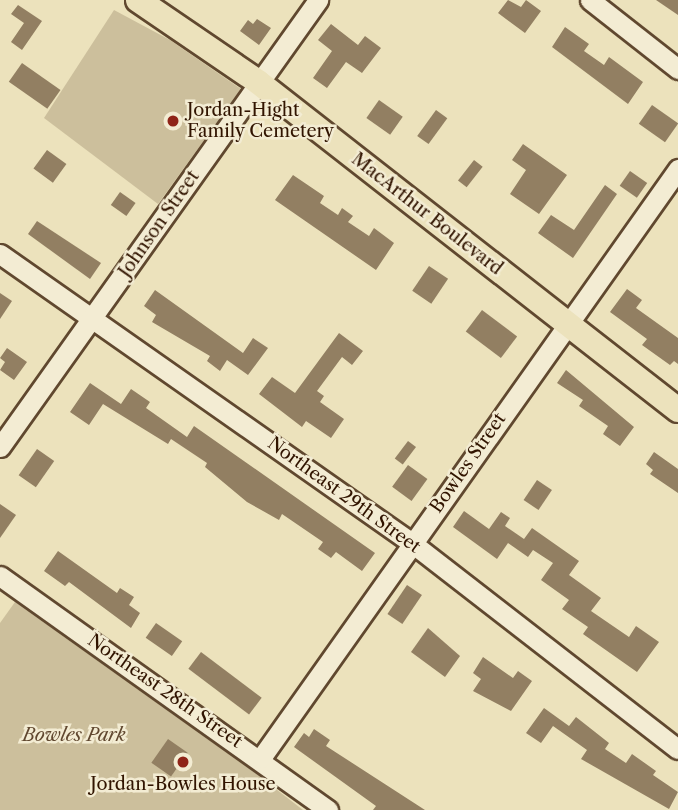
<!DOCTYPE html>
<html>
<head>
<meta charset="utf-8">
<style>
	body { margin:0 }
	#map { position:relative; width:678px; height:810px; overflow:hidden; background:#ece2bc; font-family:"Libre Caslon Text",serif }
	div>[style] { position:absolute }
	.green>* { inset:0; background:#ccbf9c }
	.building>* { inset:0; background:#927f62; transform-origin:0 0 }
	.roads { filter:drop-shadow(2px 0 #60482f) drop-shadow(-2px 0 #60482f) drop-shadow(0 2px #60482f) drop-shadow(0 -2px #60482f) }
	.minor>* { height:19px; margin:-9.5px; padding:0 9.5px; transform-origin:9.5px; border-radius:9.5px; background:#f3ecd3 }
	.major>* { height:24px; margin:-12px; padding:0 12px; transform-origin:12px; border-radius:12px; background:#ece2bc }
	.dots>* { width:19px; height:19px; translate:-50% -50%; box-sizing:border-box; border:4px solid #f3ecd3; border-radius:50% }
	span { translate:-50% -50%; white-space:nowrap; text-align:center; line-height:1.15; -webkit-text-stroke:5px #f3ecd3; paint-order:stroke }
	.poi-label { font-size:18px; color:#311400 }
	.left { translate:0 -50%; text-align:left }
	.street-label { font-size:18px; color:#311400 }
	.park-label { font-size:18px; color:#60472f; font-style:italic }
</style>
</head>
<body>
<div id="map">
	<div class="green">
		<i style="clip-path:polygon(114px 10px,170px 40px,241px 89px,158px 204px,44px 118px)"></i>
		<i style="clip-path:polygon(15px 602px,250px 769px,303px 810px,0 810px,0 623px)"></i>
	</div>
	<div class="building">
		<i style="clip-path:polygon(508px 0,521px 7px,526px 0,541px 11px,525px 33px,498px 13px)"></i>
		<i style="clip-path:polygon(656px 0,678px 0,678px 15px)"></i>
		<i style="clip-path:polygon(18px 5px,42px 21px,22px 50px,11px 42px,24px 23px,11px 14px)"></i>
		<i style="clip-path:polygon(257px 19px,271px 28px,259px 45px,240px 31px,248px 20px,253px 24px)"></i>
		<i style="clip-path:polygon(331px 24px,358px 45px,365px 36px,381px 48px,362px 73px,346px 62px,327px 88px,313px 78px,332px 51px,318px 40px)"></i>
		<i style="clip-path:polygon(565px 27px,589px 44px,584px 51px,604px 65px,609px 57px,643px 82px,628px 104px,552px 47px)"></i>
		<i style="left:22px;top:63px;width:47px;height:23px;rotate:35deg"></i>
		<i style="left:379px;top:100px;width:29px;height:22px;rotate:35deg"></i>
		<i style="left:652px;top:105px;width:32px;height:23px;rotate:35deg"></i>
		<i style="left:436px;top:110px;width:14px;height:32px;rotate:36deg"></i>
		<i style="clip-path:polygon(523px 144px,567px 175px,539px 214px,510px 194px,526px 170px,512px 160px)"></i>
		<i style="left:47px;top:150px;width:24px;height:23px;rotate:36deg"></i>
		<i style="left:474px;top:160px;width:11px;height:26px;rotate:38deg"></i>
		<i style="left:630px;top:171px;width:21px;height:18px;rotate:35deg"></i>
		<i style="clip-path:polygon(293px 175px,324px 196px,320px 203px,338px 215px,342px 208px,353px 216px,348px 222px,369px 236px,374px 228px,394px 243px,376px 270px,275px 200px)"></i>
		<i style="clip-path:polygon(605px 185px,617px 194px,573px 258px,538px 233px,551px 215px,574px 230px)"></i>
		<i style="left:120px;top:192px;width:19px;height:16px;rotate:35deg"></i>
		<i style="clip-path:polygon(37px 221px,101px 263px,90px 279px,28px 234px)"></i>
		<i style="left:429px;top:266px;width:23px;height:30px;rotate:34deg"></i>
		<i style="clip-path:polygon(627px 289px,642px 300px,636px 308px,678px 338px,678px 364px,674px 361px,670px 365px,642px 345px,647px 339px,610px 312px)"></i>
		<i style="clip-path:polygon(155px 290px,243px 353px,253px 338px,268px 348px,248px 375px,227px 360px,220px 371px,207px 361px,210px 356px,152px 322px,156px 315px,144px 306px)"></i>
		<i style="clip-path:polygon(0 293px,12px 301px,0 319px)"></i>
		<i style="left:482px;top:310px;width:44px;height:27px;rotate:37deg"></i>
		<i style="clip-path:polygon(339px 333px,363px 351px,352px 365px,342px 357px,317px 391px,324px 396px,320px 402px,344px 419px,331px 438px,306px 421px,302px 427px,259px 394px,272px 377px,295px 393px)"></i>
		<i style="clip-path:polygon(7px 348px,27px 362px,14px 380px,0 370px,5px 362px,0 358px)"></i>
		<i style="clip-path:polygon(566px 370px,634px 427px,620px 446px,603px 434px,608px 426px,579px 406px,583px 400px,557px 383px)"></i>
		<i style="clip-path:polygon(90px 383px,121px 404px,131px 389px,150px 402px,146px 408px,187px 437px,194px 426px,375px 553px,362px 571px,336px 552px,331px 558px,318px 549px,323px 542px,282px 514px,279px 520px,247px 502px,205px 467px,207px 463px,171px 439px,168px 444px,103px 404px,89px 425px,70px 412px)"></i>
		<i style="left:408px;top:441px;width:10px;height:22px;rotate:37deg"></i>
		<i style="left:37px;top:449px;width:21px;height:32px;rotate:35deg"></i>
		<i style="clip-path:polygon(654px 452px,678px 469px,678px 493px,650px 474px,653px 470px,646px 464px)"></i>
		<i style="left:408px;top:465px;width:24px;height:27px;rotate:36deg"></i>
		<i style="left:537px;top:480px;width:18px;height:24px;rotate:34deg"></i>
		<i style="clip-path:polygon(0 504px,16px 515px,0 538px)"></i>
		<i style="clip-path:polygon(464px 511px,489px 529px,501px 512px,510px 518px,505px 526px,524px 539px,532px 528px,579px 561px,569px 575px,601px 598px,591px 611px,629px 637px,636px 626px,659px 642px,637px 672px,583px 634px,588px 627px,562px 609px,569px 600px,541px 580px,553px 563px,533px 550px,528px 557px,508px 543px,497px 559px,453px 527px)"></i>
		<i style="clip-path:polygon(58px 551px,117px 593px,120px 588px,134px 597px,129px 605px,140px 613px,131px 628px,69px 582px,65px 586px,44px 571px)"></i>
		<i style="left:407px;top:585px;width:18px;height:35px;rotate:34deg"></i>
		<i style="left:156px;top:623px;width:32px;height:18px;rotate:35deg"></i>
		<i style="clip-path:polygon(428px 628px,460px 656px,445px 677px,411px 652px)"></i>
		<i style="left:201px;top:652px;width:76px;height:21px;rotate:37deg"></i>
		<i style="clip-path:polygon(483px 657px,513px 678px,518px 671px,532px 681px,511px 711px,473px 691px,481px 679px,473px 673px)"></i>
		<i style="clip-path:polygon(544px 708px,569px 726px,576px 717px,609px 743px,605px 749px,626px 763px,632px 754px,656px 771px,653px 775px,678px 792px,669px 809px,581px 759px,587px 750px,553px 726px,541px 743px,526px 733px)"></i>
		<i style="clip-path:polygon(314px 729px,330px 740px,326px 746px,425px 810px,373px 810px,376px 806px,294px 747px,304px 733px,309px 737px)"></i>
		<i style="left:168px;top:739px;width:24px;height:29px;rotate:35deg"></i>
	</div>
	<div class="roads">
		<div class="minor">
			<i style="left:590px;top:0;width:112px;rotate:38.1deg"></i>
			<i style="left:0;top:254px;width:503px;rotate:35.05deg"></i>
			<i style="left:412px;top:543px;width:336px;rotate:37.8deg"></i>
			<i style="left:0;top:447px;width:549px;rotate:-54.57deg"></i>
			<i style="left:0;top:576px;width:403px;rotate:35.5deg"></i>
			<i style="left:261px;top:758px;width:722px;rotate:-54.7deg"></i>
		</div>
		<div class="major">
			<i style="left:138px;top:0;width:145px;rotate:34.3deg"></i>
			<i style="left:258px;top:82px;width:533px;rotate:37.99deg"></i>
		</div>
	</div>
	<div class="dots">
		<i style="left:173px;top:121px;background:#8f2418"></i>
		<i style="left:183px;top:762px;background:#8f2418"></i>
	</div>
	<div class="poi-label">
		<span class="left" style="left:187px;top:121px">Jordan-Hight<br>Family Cemetery</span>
		<span style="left:183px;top:784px">Jordan-Bowles House</span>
	</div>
	<div class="street-label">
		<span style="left:427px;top:214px;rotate:38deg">MacArthur Boulevard</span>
		<span style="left:159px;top:224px;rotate:-55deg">Johnson Street</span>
		<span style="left:468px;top:463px;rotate:-55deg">Bowles Street</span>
		<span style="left:344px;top:495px;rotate:36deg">Northeast 29th Street</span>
		<span style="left:165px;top:691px;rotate:35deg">Northeast 28th Street</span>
	</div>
	<div class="park-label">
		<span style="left:74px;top:735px">Bowles Park</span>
	</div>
</div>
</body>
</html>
